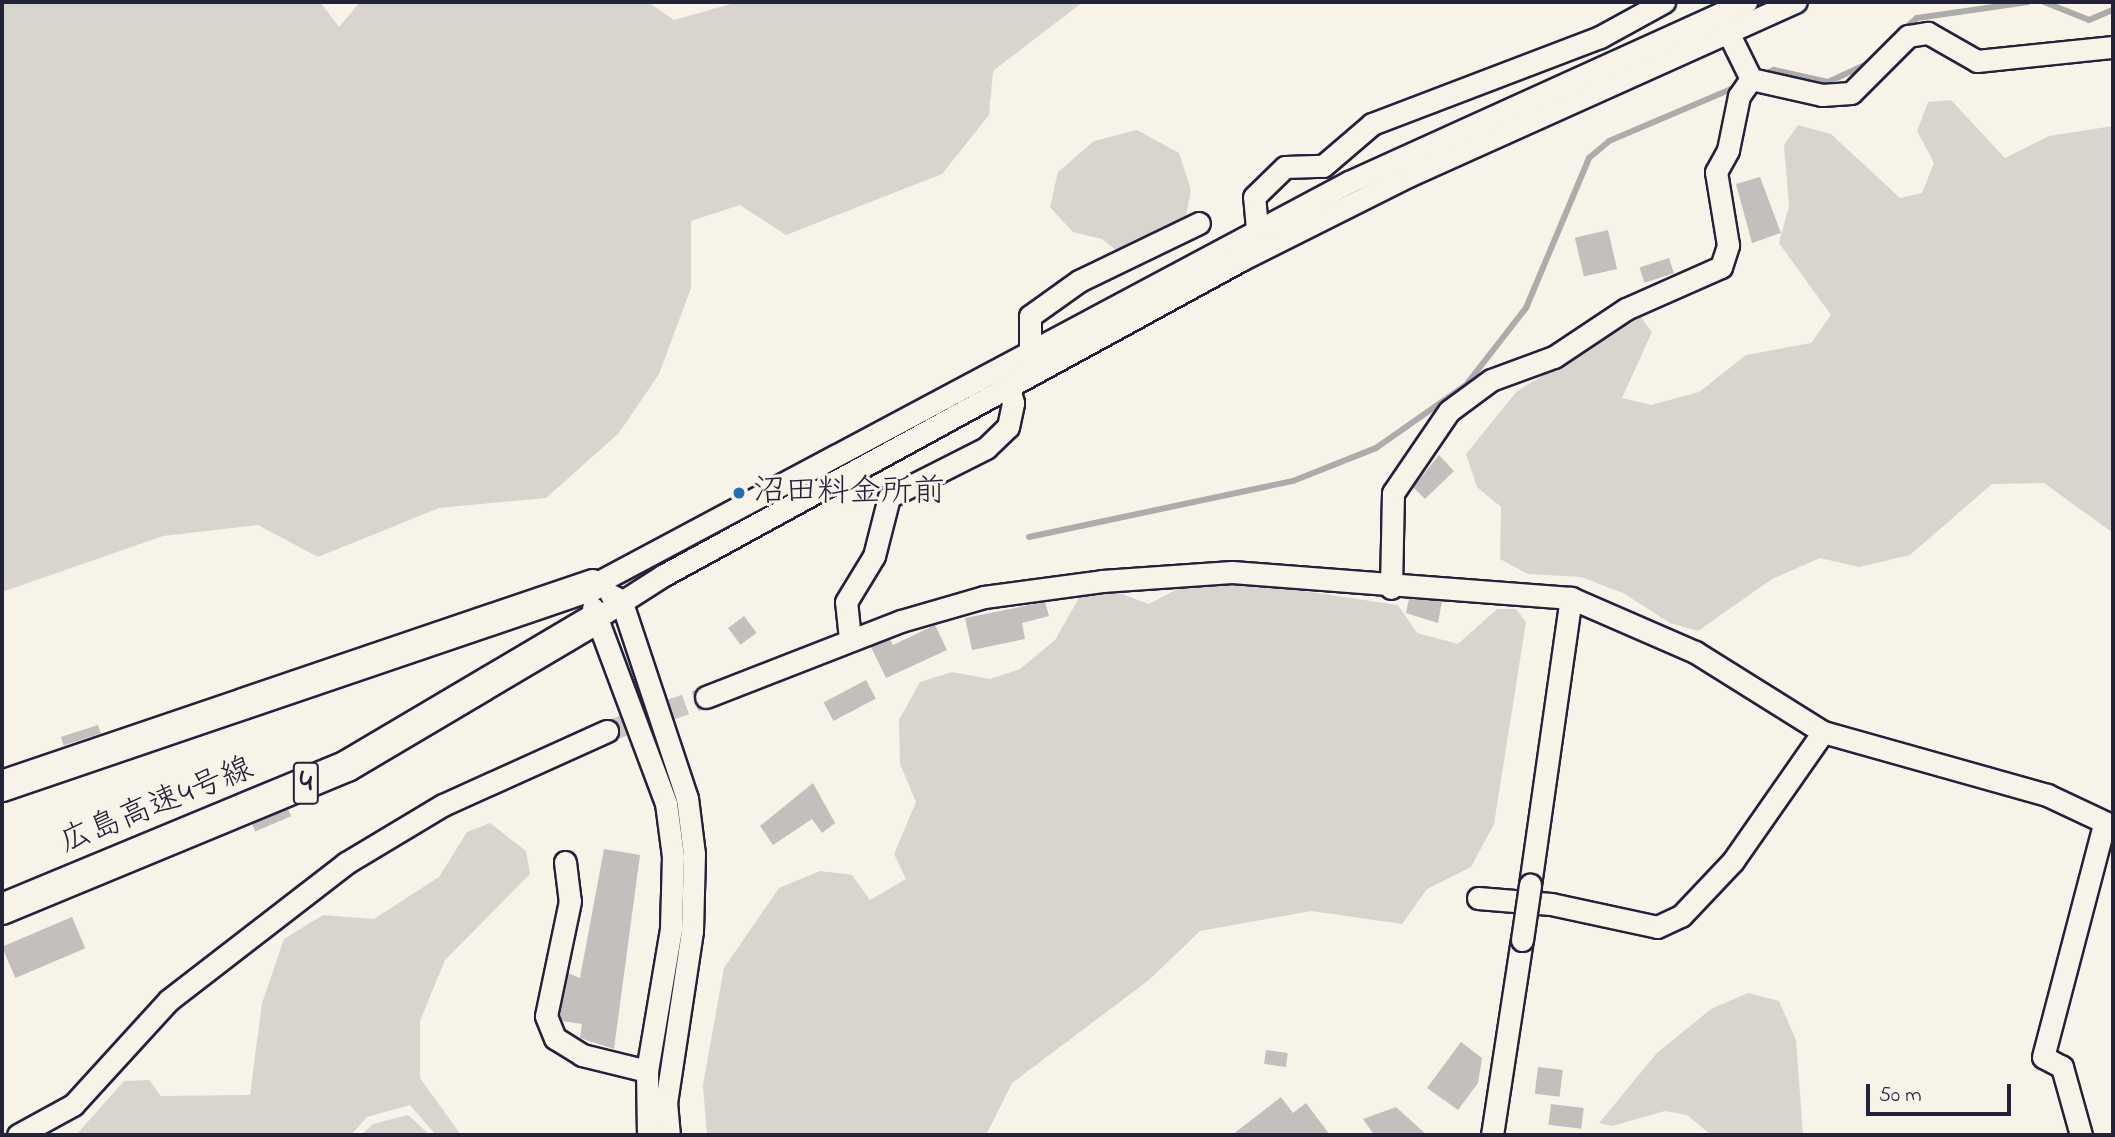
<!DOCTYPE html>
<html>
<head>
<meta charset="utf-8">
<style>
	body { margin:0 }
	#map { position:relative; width:2115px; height:1137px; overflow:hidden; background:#f7f3e8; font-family:"Indie Flower","Klee One",sans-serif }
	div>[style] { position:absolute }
	.green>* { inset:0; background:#d8d5cf }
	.stream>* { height:6px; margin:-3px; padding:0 3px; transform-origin:3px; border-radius:3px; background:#aeabad }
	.building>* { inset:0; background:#c2bfbd; transform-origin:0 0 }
	.minor-tunnel>* { height:21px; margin-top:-10.5px; transform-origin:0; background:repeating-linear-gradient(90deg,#ccc9c5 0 21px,transparent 0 31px) }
	.roads { filter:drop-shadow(2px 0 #22223b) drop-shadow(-2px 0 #22223b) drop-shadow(0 2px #22223b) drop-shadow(0 -2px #22223b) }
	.minor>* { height:21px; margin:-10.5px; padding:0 10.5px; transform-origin:10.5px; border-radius:10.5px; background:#f7f3e8 }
	.highway>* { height:30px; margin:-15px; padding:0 15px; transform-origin:15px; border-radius:15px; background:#f7f3e8 }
	.bridges { filter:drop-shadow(2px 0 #22223b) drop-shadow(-2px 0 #22223b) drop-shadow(0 2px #22223b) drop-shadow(0 -2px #22223b) }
	.minor-bridge>* { height:21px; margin:-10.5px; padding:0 10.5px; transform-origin:10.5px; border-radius:10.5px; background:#f7f3e8 }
	.dots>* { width:19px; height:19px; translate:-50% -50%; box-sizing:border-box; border:4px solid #f7f3e8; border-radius:50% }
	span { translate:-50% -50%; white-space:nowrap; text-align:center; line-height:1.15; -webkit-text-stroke:6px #f7f3e8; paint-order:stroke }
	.shield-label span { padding:2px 5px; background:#f7f3e8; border:2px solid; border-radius:5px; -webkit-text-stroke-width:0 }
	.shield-label { font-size:30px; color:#22223b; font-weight:700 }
	.poi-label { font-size:32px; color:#22223b }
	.left { translate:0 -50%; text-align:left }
	.street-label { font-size:32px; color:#22223b }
	.frame { position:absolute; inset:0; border:4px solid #22223b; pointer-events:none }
	.scale { position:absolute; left:1866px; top:1084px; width:145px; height:32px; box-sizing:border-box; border:4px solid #22223b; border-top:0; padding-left:9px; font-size:21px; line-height:24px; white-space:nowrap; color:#22223b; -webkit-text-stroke:5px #f7f3e8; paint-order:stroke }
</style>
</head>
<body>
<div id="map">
	<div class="green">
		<i style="clip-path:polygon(2px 2px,320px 2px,339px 27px,360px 2px,648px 2px,674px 20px,738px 2px,1083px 2px,993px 71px,989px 115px,942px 174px,786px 235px,740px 205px,691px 221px,691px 288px,659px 374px,619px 433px,546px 498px,439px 508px,318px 557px,258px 525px,163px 536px,2px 592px)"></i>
		<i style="clip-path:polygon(1951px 100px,2005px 158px,2049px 136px,2113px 126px,2113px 533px,2044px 483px,1992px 484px,1910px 555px,1859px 567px,1820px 558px,1772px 579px,1698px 631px,1670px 623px,1623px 593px,1581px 577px,1528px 574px,1500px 559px,1501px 507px,1477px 487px,1466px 454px,1517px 391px,1641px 317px,1652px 332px,1622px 398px,1651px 405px,1699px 392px,1746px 355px,1811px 343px,1831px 315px,1779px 243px,1789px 206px,1784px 145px,1798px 125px,1831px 134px,1900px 198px,1922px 193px,1934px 163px,1917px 131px,1928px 102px)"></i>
		<i style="clip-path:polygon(1137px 130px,1179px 153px,1191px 190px,1185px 222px,1121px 254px,1102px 239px,1073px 232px,1050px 207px,1058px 172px,1094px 141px)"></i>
		<i style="clip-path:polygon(1230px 580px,1398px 605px,1417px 633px,1458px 644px,1497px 609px,1516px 609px,1526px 622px,1494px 824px,1471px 867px,1427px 889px,1402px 924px,1311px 911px,1200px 931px,1149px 980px,1012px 1083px,986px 1135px,707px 1135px,703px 1085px,724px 968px,779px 888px,820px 871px,852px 875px,870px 900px,906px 879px,894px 854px,916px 802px,900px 764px,899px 720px,920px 682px,952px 672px,990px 679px,1020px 669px,1055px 640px,1080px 596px,1114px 591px,1149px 604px,1183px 586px)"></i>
		<i style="clip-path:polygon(490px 823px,526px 851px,530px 874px,445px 960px,420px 1021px,420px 1078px,461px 1135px,436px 1135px,410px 1105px,367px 1117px,351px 1135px,76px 1135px,124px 1081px,149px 1080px,161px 1096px,250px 1095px,262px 1003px,284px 939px,323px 915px,374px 919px,439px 877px,467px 832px)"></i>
		<i style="clip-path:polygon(1748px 993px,1779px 1001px,1796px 1040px,1803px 1135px,1711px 1135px,1687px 1115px,1665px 1111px,1612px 1126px,1599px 1123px,1657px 1053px,1711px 1009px)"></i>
		<i style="clip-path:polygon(408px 1115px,430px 1135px,361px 1135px,373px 1124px)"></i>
	</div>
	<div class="stream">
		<i style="left:2044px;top:2px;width:48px;rotate:21.8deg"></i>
		<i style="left:2089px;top:20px;width:26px;rotate:-23deg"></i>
		<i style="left:1903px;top:30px;width:18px;rotate:-41deg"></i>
		<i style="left:1917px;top:18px;width:112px;rotate:-8.2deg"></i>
		<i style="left:1762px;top:75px;width:13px;rotate:-23deg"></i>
		<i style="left:1774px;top:70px;width:55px;rotate:12.5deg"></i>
		<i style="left:1828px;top:82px;width:43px;rotate:-24.8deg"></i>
		<i style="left:1029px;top:537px;width:270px;rotate:-12deg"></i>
		<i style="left:1293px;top:481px;width:89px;rotate:-21.7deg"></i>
		<i style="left:1376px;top:448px;width:110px;rotate:-35deg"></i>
		<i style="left:1466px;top:385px;width:98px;rotate:-52.1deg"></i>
		<i style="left:1526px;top:308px;width:163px;rotate:-67.2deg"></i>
		<i style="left:1589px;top:158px;width:26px;rotate:-40deg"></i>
		<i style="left:1609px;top:141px;width:138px;rotate:-23deg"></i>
	</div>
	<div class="building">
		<i style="clip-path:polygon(1760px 177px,1781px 233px,1752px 243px,1736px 184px)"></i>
		<i style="left:1608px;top:230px;width:40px;height:34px;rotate:77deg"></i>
		<i style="left:1669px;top:258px;width:16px;height:31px;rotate:72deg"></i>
		<i style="clip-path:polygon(1439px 455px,1454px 471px,1425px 499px,1413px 487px)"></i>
		<i style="clip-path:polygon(1409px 599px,1442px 601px,1438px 623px,1406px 613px)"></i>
		<i style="clip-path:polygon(1045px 602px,1049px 616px,1022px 623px,1025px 639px,972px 650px,965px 618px)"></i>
		<i style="left:744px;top:616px;width:21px;height:20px;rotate:53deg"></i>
		<i style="clip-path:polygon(935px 625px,947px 650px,886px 678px,871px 647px,890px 639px,893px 645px)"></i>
		<i style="left:866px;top:680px;width:21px;height:48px;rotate:62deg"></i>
		<i style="left:98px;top:725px;width:9px;height:39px;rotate:72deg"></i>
		<i style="clip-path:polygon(813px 783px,835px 823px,822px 833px,812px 819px,773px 845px,760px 826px)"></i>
		<i style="left:288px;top:809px;width:8px;height:39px;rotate:67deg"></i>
		<i style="clip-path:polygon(604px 849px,640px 855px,614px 1049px,580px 1038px,582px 1024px,562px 1021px,560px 1015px,568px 973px,580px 978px)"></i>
		<i style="left:72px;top:917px;width:34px;height:76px;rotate:67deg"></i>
		<i style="clip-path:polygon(1461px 1042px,1482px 1058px,1478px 1083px,1458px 1110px,1427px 1088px)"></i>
		<i style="left:1266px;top:1050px;width:22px;height:14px;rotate:8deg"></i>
		<i style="left:1538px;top:1067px;width:25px;height:27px;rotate:7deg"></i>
		<i style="clip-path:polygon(1281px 1097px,1293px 1113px,1306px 1103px,1330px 1135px,1232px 1135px)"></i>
		<i style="left:1551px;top:1104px;width:33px;height:21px;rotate:7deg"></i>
		<i style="clip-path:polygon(1396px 1107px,1427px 1135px,1374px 1135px,1363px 1119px)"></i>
	</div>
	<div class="minor-tunnel">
		<i style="left:607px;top:731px;width:105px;rotate:-19deg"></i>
	</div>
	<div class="roads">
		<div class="minor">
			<i style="left:1721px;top:18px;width:68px;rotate:63.8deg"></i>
			<i style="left:1257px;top:229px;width:32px;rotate:-95deg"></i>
			<i style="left:1254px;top:197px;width:43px;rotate:-44.1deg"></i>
			<i style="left:1285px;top:167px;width:38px;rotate:-2deg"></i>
			<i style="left:1323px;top:166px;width:65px;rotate:-40.6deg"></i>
			<i style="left:1372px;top:124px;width:244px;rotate:-20.9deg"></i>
			<i style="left:1600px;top:37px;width:73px;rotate:-28.7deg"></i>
			<i style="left:1030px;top:348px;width:32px;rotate:-90deg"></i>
			<i style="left:1030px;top:316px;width:60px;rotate:-35.5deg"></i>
			<i style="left:1079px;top:281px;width:133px;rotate:-25.8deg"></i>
			<i style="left:593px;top:585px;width:857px;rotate:-28.06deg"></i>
			<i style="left:1349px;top:182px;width:436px;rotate:-24.4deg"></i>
			<i style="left:1391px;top:588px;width:95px;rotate:-88.8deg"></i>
			<i style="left:1393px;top:493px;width:99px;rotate:-55.7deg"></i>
			<i style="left:1449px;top:411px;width:52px;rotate:-36.4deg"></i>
			<i style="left:1491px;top:380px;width:67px;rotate:-20.1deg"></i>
			<i style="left:1554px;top:357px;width:87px;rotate:-33.7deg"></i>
			<i style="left:1626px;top:309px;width:104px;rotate:-23.9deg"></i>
			<i style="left:1721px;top:267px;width:23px;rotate:-72deg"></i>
			<i style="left:1728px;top:245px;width:74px;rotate:-99.3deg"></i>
			<i style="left:1716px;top:172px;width:25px;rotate:-61deg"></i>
			<i style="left:1728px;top:150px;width:55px;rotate:-78.5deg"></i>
			<i style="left:1739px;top:96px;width:21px;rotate:-55deg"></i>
			<i style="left:1751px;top:79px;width:73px;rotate:12.7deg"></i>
			<i style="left:1822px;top:95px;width:29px;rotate:-4deg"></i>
			<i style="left:1851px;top:93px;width:81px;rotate:-45deg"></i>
			<i style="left:1908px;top:36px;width:20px;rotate:-9deg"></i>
			<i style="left:1928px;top:33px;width:56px;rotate:29.7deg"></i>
			<i style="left:1977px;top:61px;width:137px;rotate:-5.9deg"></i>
			<i style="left:611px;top:595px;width:11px;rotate:27deg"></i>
			<i style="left:621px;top:600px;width:209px;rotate:71.6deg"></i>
			<i style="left:687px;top:798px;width:56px;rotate:82.9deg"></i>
			<i style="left:694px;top:854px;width:77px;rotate:91.5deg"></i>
			<i style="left:692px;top:931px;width:173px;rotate:98.6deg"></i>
			<i style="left:666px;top:1102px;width:33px;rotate:85deg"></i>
			<i style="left:593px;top:608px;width:208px;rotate:69.5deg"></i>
			<i style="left:666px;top:803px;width:53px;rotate:82.5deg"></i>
			<i style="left:673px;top:856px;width:73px;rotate:91.6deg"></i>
			<i style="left:671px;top:929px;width:144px;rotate:99.6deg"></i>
			<i style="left:647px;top:1071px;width:64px;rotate:89.1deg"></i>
			<i style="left:592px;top:621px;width:85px;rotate:-32.6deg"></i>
			<i style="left:664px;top:575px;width:657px;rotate:-28.63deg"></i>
			<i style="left:1241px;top:260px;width:187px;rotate:-26.7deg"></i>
			<i style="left:1408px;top:176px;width:425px;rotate:-24.2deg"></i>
			<i style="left:850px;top:639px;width:37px;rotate:-96deg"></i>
			<i style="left:846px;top:602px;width:54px;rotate:-58.7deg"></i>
			<i style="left:874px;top:556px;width:61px;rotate:-75.7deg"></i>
			<i style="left:889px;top:497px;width:109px;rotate:-26.8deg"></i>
			<i style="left:986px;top:448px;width:30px;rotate:-44deg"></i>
			<i style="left:1008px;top:427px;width:25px;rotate:-78deg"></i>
			<i style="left:1013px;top:403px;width:16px;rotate:-104deg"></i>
			<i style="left:706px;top:697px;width:209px;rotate:-21.3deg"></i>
			<i style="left:901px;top:621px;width:86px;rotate:-16.1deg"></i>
			<i style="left:984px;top:597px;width:119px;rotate:-7.7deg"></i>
			<i style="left:1102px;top:581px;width:130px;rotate:-4deg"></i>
			<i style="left:1232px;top:572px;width:340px;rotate:4.4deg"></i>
			<i style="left:1571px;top:598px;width:135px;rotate:23.5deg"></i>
			<i style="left:1695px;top:652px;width:151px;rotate:32deg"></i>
			<i style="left:1823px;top:732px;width:233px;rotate:15.7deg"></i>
			<i style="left:2047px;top:795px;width:73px;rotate:25.2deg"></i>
			<i style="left:565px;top:862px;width:39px;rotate:83deg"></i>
			<i style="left:570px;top:901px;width:117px;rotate:101.8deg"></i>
			<i style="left:546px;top:1016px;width:24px;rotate:68deg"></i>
			<i style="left:555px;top:1038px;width:32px;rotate:32deg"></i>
			<i style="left:582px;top:1055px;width:67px;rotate:13.8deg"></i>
			<i style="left:1530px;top:885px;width:290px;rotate:-81.9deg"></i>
			<i style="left:1478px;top:898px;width:73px;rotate:4.7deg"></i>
			<i style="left:1551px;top:904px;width:108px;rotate:12.2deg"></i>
			<i style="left:1657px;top:927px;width:26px;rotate:-25deg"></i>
			<i style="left:1681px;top:916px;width:76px;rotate:-46.6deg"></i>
			<i style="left:1733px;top:861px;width:157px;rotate:-55.1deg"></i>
			<i style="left:18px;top:1135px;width:63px;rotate:-28.6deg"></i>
			<i style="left:73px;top:1105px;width:142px;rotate:-47.6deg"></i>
			<i style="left:169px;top:1000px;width:224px;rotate:-37.7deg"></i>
			<i style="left:346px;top:863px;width:113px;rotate:-30.9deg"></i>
			<i style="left:443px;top:805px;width:180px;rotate:-24.3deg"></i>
			<i style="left:1492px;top:1135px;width:197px;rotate:-81.3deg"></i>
			<i style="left:2081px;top:1135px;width:71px;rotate:-105.6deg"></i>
			<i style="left:2062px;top:1067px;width:21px;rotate:-152deg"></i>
			<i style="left:2043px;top:1057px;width:241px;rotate:-75.3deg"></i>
		</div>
		<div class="highway">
			<i style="left:2px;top:786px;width:624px;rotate:-18.78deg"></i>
			<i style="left:2px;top:909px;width:373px;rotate:-22.5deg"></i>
			<i style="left:347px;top:766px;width:285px;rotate:-30.6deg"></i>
		</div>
	</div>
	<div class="bridges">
		<div class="minor-bridge">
			<i style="left:1522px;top:940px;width:56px;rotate:-81.7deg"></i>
		</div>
	</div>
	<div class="dots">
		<i style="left:739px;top:493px;background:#1f6fb2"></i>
	</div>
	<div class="shield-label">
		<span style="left:306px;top:783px">4</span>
	</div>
	<div class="poi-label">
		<span class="left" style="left:753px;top:493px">沼田料金所前</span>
	</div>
	<div class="street-label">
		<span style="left:157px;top:807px;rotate:-22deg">広島高速4号線</span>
	</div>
	<div class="frame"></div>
	<div class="scale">50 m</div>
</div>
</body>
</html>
